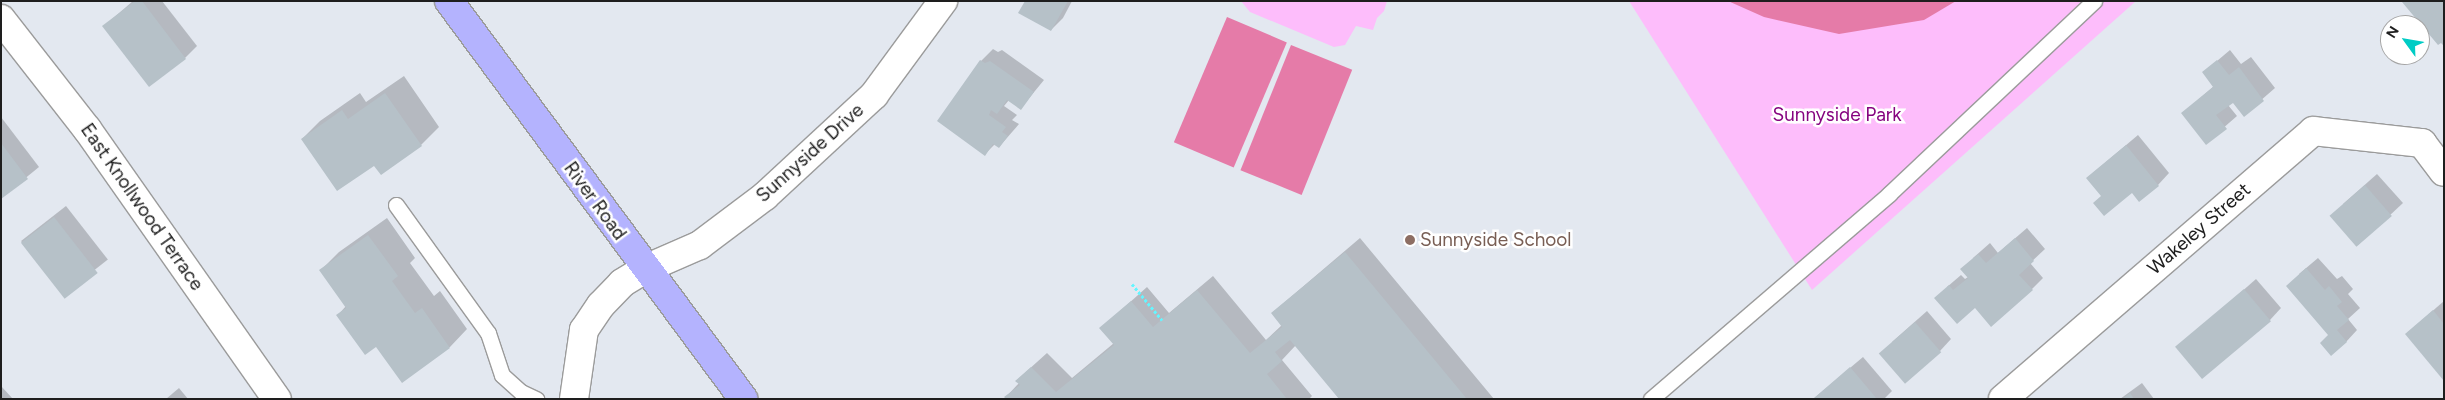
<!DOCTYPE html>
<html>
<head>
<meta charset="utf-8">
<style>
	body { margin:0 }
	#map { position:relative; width:2445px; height:400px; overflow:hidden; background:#e3e8f0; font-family:Figtree,sans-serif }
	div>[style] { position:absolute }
	.park>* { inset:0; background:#fdbdfb }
	.pitch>* { inset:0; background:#e57ba8; transform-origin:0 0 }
	.shadow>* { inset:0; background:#0003; transform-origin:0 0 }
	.building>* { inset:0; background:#b6c1c8; transform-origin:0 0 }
	.path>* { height:3px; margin-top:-1.5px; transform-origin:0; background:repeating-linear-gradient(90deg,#65f5ff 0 2.5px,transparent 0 5px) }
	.roads { filter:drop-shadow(1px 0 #9b9b9b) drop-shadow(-1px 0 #9b9b9b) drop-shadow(0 1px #9b9b9b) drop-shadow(0 -1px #9b9b9b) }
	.service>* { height:15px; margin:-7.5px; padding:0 7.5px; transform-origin:7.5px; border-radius:7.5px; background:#fff }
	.minor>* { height:28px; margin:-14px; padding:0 14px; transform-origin:14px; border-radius:14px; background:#fff }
	.secondary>* { height:28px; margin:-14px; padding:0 14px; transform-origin:14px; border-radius:14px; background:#b4b3fe }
	.dots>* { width:14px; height:14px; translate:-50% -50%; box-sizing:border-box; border:2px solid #fff; border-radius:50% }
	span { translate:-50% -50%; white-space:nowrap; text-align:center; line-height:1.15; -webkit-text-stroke:5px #fff; paint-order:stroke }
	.park-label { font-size:19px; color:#85037f }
	.street-label { font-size:19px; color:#1e1e1e }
	.education-label { font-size:19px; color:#785e54 }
	.left { translate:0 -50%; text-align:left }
	.frame { position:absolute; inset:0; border:2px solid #1e1e1e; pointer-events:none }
	.north { position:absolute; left:2380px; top:15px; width:50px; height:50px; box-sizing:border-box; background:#fff; border:1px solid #a5a5a5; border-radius:50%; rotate:302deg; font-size:14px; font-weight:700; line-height:20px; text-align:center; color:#1e1e1e }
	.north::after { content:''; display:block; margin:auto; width:18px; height:22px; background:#00ccc5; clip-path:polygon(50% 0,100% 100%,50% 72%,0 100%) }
</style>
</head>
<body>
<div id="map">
	<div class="park">
		<i style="clip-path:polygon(1241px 1px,1387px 1px,1384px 11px,1377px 18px,1373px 30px,1356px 26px,1345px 45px,1334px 47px,1250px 12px)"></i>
		<i style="clip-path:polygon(1629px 1px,2136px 1px,1812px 290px)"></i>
	</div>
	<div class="pitch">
		<i style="clip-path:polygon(1728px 1px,1956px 1px,1924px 20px,1839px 34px,1764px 17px)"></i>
		<i style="left:1227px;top:17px;width:65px;height:136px;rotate:23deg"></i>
		<i style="left:1291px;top:45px;width:66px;height:135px;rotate:22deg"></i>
	</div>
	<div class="shadow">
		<i style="clip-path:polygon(133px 1px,162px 1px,197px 46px,185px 58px,104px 26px)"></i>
		<i style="clip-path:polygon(1026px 1px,1072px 1px,1063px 18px,1051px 30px)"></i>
		<i style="clip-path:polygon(993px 49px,998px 52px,1002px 50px,1044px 80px,1021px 108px,1009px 100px,1004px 106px,1017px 115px,1012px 120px,1019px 124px,999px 147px,995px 144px,985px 154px,981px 61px)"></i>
		<i style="clip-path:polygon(2230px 50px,2241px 64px,2251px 57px,2275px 88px,2244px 115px,2233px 101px,2228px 105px,2237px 116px,2206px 143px,2183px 113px,2214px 86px,2204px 72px)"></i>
		<i style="clip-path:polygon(404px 76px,439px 127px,421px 145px,302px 139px,320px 121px,360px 93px,366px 102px)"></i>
		<i style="clip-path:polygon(1px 117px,39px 167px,1px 198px)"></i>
		<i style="clip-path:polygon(2138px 135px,2169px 173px,2158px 185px,2102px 196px,2087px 178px)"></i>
		<i style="clip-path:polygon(2377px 174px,2403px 203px,2358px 245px,2343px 204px)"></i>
		<i style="left:66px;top:206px;width:68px;height:57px;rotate:52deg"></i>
		<i style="clip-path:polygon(387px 218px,415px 258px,410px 263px,434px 296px,440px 291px,467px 329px,450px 347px,376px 345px,338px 315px,346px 306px,321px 270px,339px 252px)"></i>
		<i style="clip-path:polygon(2027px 228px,2045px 249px,2030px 263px,2043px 278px,2032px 289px,1975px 307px,1947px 287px,1961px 275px,1965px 279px,1968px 277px,1973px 258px,1990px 243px,1998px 253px)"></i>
		<i style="clip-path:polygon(1360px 238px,1494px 399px,1341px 399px,1296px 345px,1282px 360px,1312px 396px,1309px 399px,1007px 399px,1006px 397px,1019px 383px,1017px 380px,1047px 353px,1072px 378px,1114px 343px,1101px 328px,1147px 287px,1169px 313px,1213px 276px,1266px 340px,1282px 325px,1272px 313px)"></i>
		<i style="clip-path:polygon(2318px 258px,2337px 279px,2342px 276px,2353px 289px,2348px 294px,2360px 308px,2348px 319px,2357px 330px,2346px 342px,2329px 335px,2299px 274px)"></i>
		<i style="clip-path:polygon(2256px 279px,2281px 308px,2270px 320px,2190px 337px)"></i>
		<i style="clip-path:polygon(2444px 301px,2444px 379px,2406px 334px)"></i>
		<i style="clip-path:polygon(1927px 311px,1951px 339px,1940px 351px,1892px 342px)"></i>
		<i style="clip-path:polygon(1863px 357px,1892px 391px,1884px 399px,1813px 399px)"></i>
		<i style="clip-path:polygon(2142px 383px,2154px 399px,2120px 399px)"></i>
		<i style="clip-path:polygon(1px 386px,13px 399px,1px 399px)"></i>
		<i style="clip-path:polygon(179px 388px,188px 399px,166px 399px)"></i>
	</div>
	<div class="building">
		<i style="clip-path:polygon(135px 1px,142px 1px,186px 59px,149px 87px,102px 26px)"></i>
		<i style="clip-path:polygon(1025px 1px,1068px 1px,1051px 31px,1018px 13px)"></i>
		<i style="clip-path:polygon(2444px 1px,2444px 46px,2441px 43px,2438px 45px,2402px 2px)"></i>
		<i style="clip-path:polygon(980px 60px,985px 63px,990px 61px,1034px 92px,1021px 110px,1007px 100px,997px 114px,991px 110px,989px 115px,1006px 127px,1002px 132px,1008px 136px,999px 148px,993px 144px,985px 156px,937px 121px)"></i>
		<i style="clip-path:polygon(2217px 60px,2229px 75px,2239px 67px,2264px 101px,2244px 117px,2233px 103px,2216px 115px,2227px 129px,2206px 145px,2181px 113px,2213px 87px,2202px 72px)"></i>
		<i style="clip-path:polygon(385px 93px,422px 146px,381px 175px,374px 166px,337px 191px,301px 139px,342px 110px,348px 119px)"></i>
		<i style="clip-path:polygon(1px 143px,28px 179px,1px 199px)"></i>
		<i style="clip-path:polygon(2126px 145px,2159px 186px,2139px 202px,2132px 193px,2104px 216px,2093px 203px,2101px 196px,2086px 178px)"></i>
		<i style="left:2365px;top:185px;width:41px;height:47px;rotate:49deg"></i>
		<i style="left:54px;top:217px;width:71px;height:42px;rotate:52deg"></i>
		<i style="clip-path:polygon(368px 235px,398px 276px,392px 281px,415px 313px,422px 308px,450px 348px,402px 383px,376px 347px,365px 355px,336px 315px,346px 308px,319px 270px)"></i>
		<i style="clip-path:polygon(2015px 238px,2034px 261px,2019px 275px,2033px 290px,1991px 327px,1975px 308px,1957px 324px,1934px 298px,1949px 285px,1953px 290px,1968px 278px,1960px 269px,1978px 254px,1986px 263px)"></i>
		<i style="clip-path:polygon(1345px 252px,1467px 399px,1339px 399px,1290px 340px,1275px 352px,1282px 361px,1267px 374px,1287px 399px,1006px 399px,1004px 397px,1020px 385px,1015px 381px,1031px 367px,1056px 392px,1114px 345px,1099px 328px,1131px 301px,1153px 327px,1197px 290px,1250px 353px,1282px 327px,1271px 313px)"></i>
		<i style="clip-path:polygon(2306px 268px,2325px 290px,2329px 286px,2342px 302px,2337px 306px,2349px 320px,2337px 330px,2347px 342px,2331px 356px,2320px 343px,2328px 335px,2286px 286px)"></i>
		<i style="left:2244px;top:289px;width:42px;height:90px;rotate:50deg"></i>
		<i style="clip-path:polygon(2433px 310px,2444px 324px,2444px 381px,2405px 334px)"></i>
		<i style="left:1915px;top:322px;width:40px;height:48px;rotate:49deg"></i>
		<i style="clip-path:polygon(1850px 367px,1877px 399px,1813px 399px)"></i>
		<i style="clip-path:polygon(2130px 393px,2134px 399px,2122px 399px)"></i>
	</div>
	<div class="path">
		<i style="left:1132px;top:284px;width:47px;rotate:50.2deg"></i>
	</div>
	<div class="roads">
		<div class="service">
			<i style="left:396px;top:205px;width:158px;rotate:54.3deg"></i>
			<i style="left:488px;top:333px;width:44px;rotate:71.6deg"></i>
			<i style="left:502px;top:375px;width:25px;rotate:42deg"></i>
			<i style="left:521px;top:392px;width:17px;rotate:25deg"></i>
			<i style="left:1651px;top:399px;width:314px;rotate:-40.7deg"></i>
			<i style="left:1889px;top:194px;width:282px;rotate:-43.3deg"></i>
		</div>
		<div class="minor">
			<i style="left:1px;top:19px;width:140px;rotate:52deg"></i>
			<i style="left:87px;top:129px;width:330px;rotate:54.9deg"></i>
			<i style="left:574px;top:399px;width:70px;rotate:-81.8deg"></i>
			<i style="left:584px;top:330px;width:30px;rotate:-56deg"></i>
			<i style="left:601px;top:305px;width:30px;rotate:-46deg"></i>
			<i style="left:622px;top:283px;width:27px;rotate:-31deg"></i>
			<i style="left:645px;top:269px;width:60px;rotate:-23.6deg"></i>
			<i style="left:700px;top:245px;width:81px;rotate:-37deg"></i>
			<i style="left:765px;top:196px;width:149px;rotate:-42.8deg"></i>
			<i style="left:874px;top:95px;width:117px;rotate:-53.7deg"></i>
			<i style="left:2003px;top:399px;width:410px;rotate:-40.8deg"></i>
			<i style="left:2313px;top:131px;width:110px;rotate:6.3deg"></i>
			<i style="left:2422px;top:143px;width:36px;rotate:53deg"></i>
		</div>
		<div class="secondary">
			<i style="left:449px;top:1px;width:495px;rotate:53.5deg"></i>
		</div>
	</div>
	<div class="dots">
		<i style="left:1410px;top:240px;background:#8d6e63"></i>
	</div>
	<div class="park-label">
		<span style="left:1837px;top:115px">Sunnyside Park</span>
	</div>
	<div class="street-label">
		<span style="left:810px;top:153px;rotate:-42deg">Sunnyside Drive</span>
		<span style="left:595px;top:201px;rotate:54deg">River Road</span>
		<span style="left:142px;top:207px;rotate:55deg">East Knollwood Terrace</span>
		<span style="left:2199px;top:229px;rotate:-41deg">Wakeley Street</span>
	</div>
	<div class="education-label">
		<span class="left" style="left:1420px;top:240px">Sunnyside School</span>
	</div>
	<div class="frame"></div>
	<div class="north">N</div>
</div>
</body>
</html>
